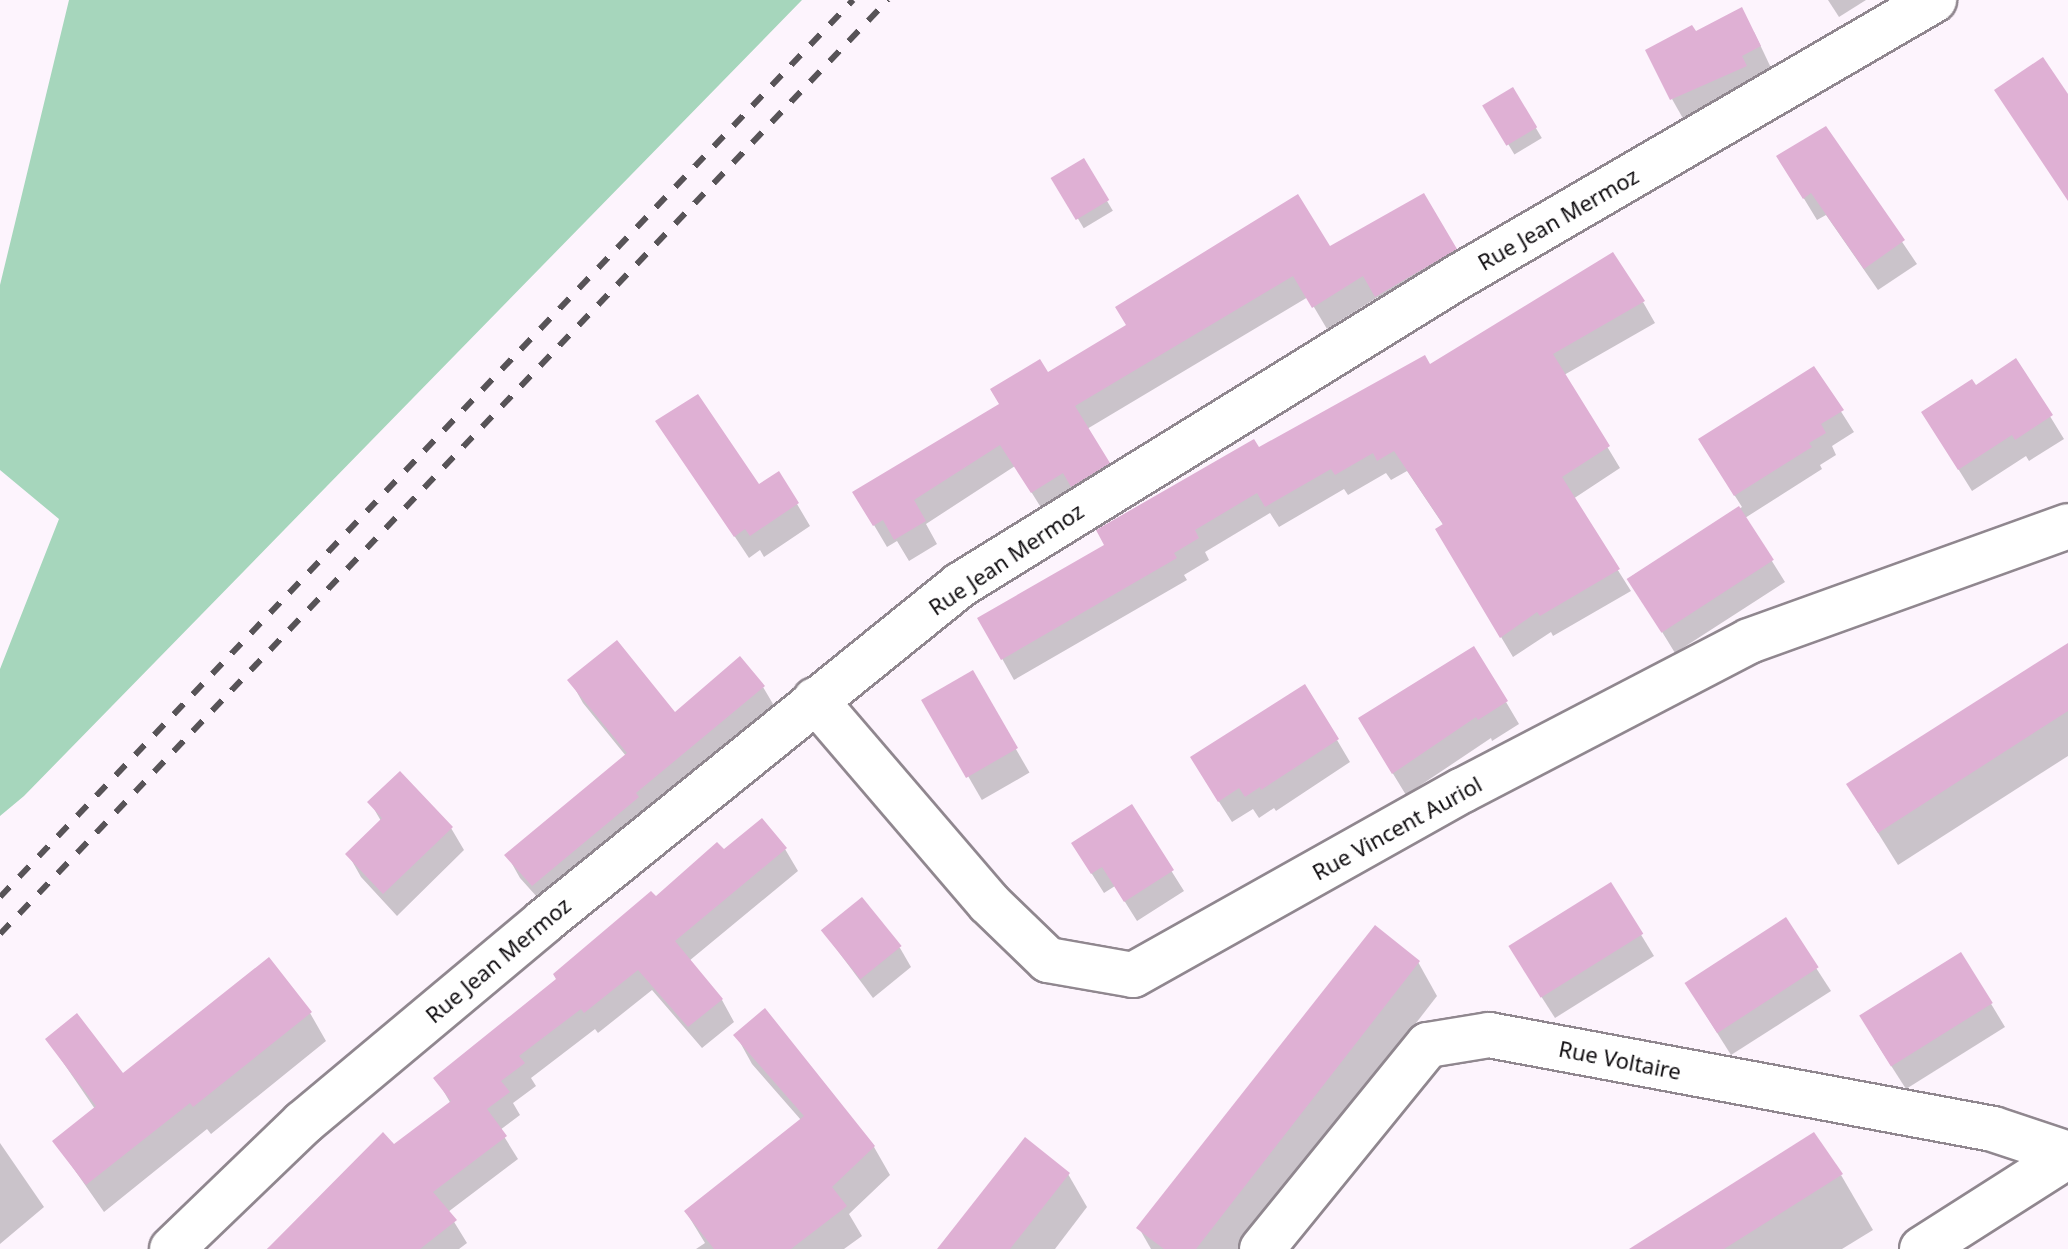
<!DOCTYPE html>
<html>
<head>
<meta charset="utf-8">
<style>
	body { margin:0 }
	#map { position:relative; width:2068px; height:1249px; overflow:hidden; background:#fdf4fd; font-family:"Noto Sans",sans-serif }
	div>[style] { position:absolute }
	.green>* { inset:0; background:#a6d6bc }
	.shadow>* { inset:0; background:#0003; transform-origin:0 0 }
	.building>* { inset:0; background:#dfb0d4; transform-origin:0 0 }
	.roads { filter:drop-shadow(2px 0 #90878f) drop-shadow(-2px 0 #90878f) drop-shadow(0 2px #90878f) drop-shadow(0 -2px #90878f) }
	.street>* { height:44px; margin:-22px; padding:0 22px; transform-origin:22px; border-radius:22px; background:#fff }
	.rail>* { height:6px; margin-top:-3px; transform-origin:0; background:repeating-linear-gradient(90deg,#575357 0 14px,transparent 0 28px) }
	span { translate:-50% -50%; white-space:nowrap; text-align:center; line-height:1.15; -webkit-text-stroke:7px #fff; paint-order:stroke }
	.street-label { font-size:22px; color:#0e0b0e }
</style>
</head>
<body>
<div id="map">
	<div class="green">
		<i style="clip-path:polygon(69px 0,802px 0,24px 796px,0 816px,0 669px,59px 519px,0 470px,0 285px)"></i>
	</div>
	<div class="shadow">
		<i style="clip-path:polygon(1828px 0,1866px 0,1839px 17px)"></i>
		<i style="clip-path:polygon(1754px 32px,1772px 70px,1685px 122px,1672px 99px)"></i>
		<i style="left:1513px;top:90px;width:56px;height:32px;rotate:59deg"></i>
		<i style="clip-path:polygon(1826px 129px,1917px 264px,1878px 290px,1826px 215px,1817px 220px,1792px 179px)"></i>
		<i style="left:1083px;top:161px;width:58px;height:34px;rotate:59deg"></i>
		<i style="clip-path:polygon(1423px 195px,1468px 272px,1390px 318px,1378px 297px,1327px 329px,1308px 297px,1087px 429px,1121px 486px,1045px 514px,1015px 466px,926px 524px,937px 544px,909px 561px,897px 541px,887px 547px,868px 515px,1047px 375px,1329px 249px)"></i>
		<i style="clip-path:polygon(1643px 302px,1655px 323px,1564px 375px,1620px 468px,1573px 499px,1631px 591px,1553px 636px,1551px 632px,1513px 657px,1437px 530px,1444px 526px,1407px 471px,1391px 480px,1386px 473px,1348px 495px,1344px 489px,1279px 527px,1270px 513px,1205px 552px,1209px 560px,1184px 575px,1187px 580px,1014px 680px,980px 619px,1107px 546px,1258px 450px,1429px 367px)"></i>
		<i style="clip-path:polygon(2016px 361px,2064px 439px,2029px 461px,2026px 456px,1972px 491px,1937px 435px,1976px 387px)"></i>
		<i style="clip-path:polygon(1814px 369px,1854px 432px,1832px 446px,1836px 455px,1820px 465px,1822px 469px,1745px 518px,1785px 582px,1675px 653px,1629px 578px,1742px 507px,1712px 460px)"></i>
		<i style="clip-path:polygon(658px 421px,758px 487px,797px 504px,810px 526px,764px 557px,760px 550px,749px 558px)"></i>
		<i style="clip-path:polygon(2068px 646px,2068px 756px,1898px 865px,1868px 817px)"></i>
		<i style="left:972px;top:673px;width:115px;height:55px;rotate:60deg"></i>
		<i style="clip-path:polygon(570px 680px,675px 715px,763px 687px,776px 709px,546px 907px,520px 878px,507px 855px,626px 756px,583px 703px)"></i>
		<i style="clip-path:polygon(1506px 702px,1519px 724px,1492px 741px,1491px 738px,1406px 795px,1373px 741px)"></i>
		<i style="clip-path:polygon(1337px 740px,1350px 762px,1276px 811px,1274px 808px,1259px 818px,1253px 809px,1232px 822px,1205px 780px)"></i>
		<i style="clip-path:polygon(370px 802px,451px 828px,464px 850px,397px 916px,361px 877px,348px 854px,381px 821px)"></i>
		<i style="clip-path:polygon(1131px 807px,1184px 891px,1137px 921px,1115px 886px,1104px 893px,1085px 863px)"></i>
		<i style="clip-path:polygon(785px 849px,798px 871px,689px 961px,722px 1000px,734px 1022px,702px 1048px,652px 990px,598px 1033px,595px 1029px,531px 1078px,536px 1086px,513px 1103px,520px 1115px,500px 1130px,518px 1159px,448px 1212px,467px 1243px,459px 1249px,267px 1249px,451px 1104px,436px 1078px,656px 899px,723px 852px)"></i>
		<i style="clip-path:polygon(1610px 884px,1654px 956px,1555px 1018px,1523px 968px)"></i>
		<i style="clip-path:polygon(1785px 920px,1831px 991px,1731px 1055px,1699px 1004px)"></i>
		<i style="clip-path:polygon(823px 931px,900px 948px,911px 967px,873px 998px)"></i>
		<i style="clip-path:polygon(1961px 954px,2005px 1027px,1906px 1089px,1874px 1039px)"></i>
		<i style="clip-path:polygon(268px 960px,310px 1013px,326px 1041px,211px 1134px,207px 1129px,104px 1212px,55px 1142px,95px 1109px,47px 1039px,122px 1076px)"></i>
		<i style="clip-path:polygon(1418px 962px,1437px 996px,1241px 1249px,1151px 1249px,1139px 1228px)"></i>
		<i style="clip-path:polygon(736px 1035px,874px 1147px,890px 1175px,849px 1214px,862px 1236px,844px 1249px,696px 1249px,705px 1243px,686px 1212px,801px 1120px,752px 1064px)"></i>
		<i style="clip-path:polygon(0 1143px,44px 1207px,0 1244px)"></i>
		<i style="clip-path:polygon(1068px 1174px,1087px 1207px,1055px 1249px,940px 1249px)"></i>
		<i style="clip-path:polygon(1841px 1175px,1873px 1230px,1842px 1249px,1632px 1249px)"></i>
	</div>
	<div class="building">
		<i style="clip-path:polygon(1742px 7px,1761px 46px,1742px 56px,1747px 66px,1670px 100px,1645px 50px,1692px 25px,1696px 31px)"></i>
		<i style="clip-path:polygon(2043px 57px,2068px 94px,2068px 201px,1994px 90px)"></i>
		<i style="left:1513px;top:87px;width:47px;height:36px;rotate:59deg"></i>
		<i style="clip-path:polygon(1826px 126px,1905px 240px,1864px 269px,1811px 193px,1803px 199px,1776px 156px)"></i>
		<i style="left:1084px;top:158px;width:49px;height:39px;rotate:59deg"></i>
		<i style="clip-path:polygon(1424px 193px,1457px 249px,1375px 297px,1363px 276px,1312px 308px,1293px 276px,1075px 406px,1110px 463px,1071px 487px,1063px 473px,1031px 493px,1000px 445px,914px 500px,926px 521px,894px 540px,883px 520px,873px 526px,852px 492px,999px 404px,990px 389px,1040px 359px,1048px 372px,1126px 325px,1115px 307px,1298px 194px,1330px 246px)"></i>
		<i style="clip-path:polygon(1613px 252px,1645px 301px,1553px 354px,1610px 446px,1562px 477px,1620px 569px,1540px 616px,1537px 612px,1500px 638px,1435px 529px,1443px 524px,1394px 451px,1377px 461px,1373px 453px,1335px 475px,1331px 469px,1265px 507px,1257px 493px,1195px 530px,1199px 538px,1174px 553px,1177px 558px,1001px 660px,977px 618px,1104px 545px,1096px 530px,1254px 439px,1259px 447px,1425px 355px,1430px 364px)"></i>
		<i style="clip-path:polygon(2016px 358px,2053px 415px,2015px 440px,2012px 435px,1958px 470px,1921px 412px,1972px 379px,1976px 385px)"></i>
		<i style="clip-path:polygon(1814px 366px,1844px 410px,1821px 424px,1826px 433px,1809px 443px,1812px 447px,1734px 496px,1698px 439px)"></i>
		<i style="clip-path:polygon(698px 394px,759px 484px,779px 471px,799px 503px,750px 536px,745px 529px,734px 537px,655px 421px)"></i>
		<i style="left:1739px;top:506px;width:64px;height:134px;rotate:57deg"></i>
		<i style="clip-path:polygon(617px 640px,675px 712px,740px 656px,765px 686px,636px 793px,639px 797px,532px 886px,504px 855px,627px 753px,567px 680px)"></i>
		<i style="clip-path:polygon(2068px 643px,2068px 711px,1878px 833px,1846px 784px)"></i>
		<i style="clip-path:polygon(1474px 646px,1508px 701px,1478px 720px,1476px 717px,1392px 774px,1358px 718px)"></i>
		<i style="left:973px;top:670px;width:90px;height:60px;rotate:60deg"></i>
		<i style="clip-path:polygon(1305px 684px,1339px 739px,1261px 790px,1260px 787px,1245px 797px,1239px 788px,1218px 802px,1190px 757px)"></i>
		<i style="clip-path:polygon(400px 771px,453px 827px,383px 894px,345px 854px,382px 818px,367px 802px)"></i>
		<i style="clip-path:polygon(1132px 804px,1174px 870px,1124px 902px,1102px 867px,1091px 874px,1071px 843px)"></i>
		<i style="clip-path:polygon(762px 818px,787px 848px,675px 941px,723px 999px,688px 1027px,638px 970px,584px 1013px,581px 1009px,519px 1056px,525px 1063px,501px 1081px,510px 1092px,487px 1109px,507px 1136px,433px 1192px,457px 1220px,420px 1249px,267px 1249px,383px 1132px,394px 1144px,451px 1101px,433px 1078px,556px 979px,553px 974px,651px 891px,656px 896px,717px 842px,724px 849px)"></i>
		<i style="left:1611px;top:882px;width:61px;height:121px;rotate:58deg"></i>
		<i style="left:862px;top:897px;width:63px;height:53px;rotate:51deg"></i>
		<i style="left:1786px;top:917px;width:60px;height:121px;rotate:57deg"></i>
		<i style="clip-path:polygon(1375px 925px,1420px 961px,1196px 1249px,1164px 1249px,1136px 1228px)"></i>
		<i style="left:1961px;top:952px;width:60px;height:120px;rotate:58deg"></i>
		<i style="clip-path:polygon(269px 957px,312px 1012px,193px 1107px,190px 1103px,86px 1185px,52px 1141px,96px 1106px,45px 1039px,77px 1013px,123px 1073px)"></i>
		<i style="clip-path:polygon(765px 1008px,875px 1146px,832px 1187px,847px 1206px,791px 1249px,714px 1249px,684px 1211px,804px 1116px,733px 1035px)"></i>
		<i style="clip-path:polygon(1814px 1132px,1843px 1174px,1724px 1249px,1629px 1249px)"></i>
		<i style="clip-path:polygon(1025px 1137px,1070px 1173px,1010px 1249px,937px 1249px)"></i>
	</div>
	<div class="roads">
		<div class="street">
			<i style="left:815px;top:700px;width:267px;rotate:49.4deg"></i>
			<i style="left:989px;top:903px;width:82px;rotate:44deg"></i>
			<i style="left:1048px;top:960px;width:86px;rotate:10deg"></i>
			<i style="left:1133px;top:975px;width:378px;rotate:-29.3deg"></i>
			<i style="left:1463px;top:790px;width:322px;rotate:-27.5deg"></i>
			<i style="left:1749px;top:641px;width:339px;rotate:-19.8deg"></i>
			<i style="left:172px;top:1249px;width:182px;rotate:-43.9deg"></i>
			<i style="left:303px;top:1123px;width:313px;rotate:-39.9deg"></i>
			<i style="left:543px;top:922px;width:536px;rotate:-38.94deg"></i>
			<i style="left:960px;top:585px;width:586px;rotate:-31.74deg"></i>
			<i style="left:1458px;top:277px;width:551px;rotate:-30.2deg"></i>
			<i style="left:1262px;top:1249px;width:263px;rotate:-50.9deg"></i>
			<i style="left:1428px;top:1045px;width:62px;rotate:-9.3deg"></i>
			<i style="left:1489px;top:1035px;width:513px;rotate:10.56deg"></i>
			<i style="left:1993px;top:1129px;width:79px;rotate:18.4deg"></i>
			<i style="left:1922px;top:1249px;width:173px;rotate:-32.5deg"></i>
		</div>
	</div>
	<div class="rail">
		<i style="left:0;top:897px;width:1238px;rotate:-46.44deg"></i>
		<i style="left:0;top:934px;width:1289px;rotate:-46.45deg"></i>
	</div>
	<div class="street-label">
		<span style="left:1558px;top:219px;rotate:-30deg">Rue Jean Mermoz</span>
		<span style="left:1006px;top:559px;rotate:-34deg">Rue Jean Mermoz</span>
		<span style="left:1397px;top:828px;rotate:-29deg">Rue Vincent Auriol</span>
		<span style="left:498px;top:960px;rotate:-40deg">Rue Jean Mermoz</span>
		<span style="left:1620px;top:1060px;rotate:11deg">Rue Voltaire</span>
	</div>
</div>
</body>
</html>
